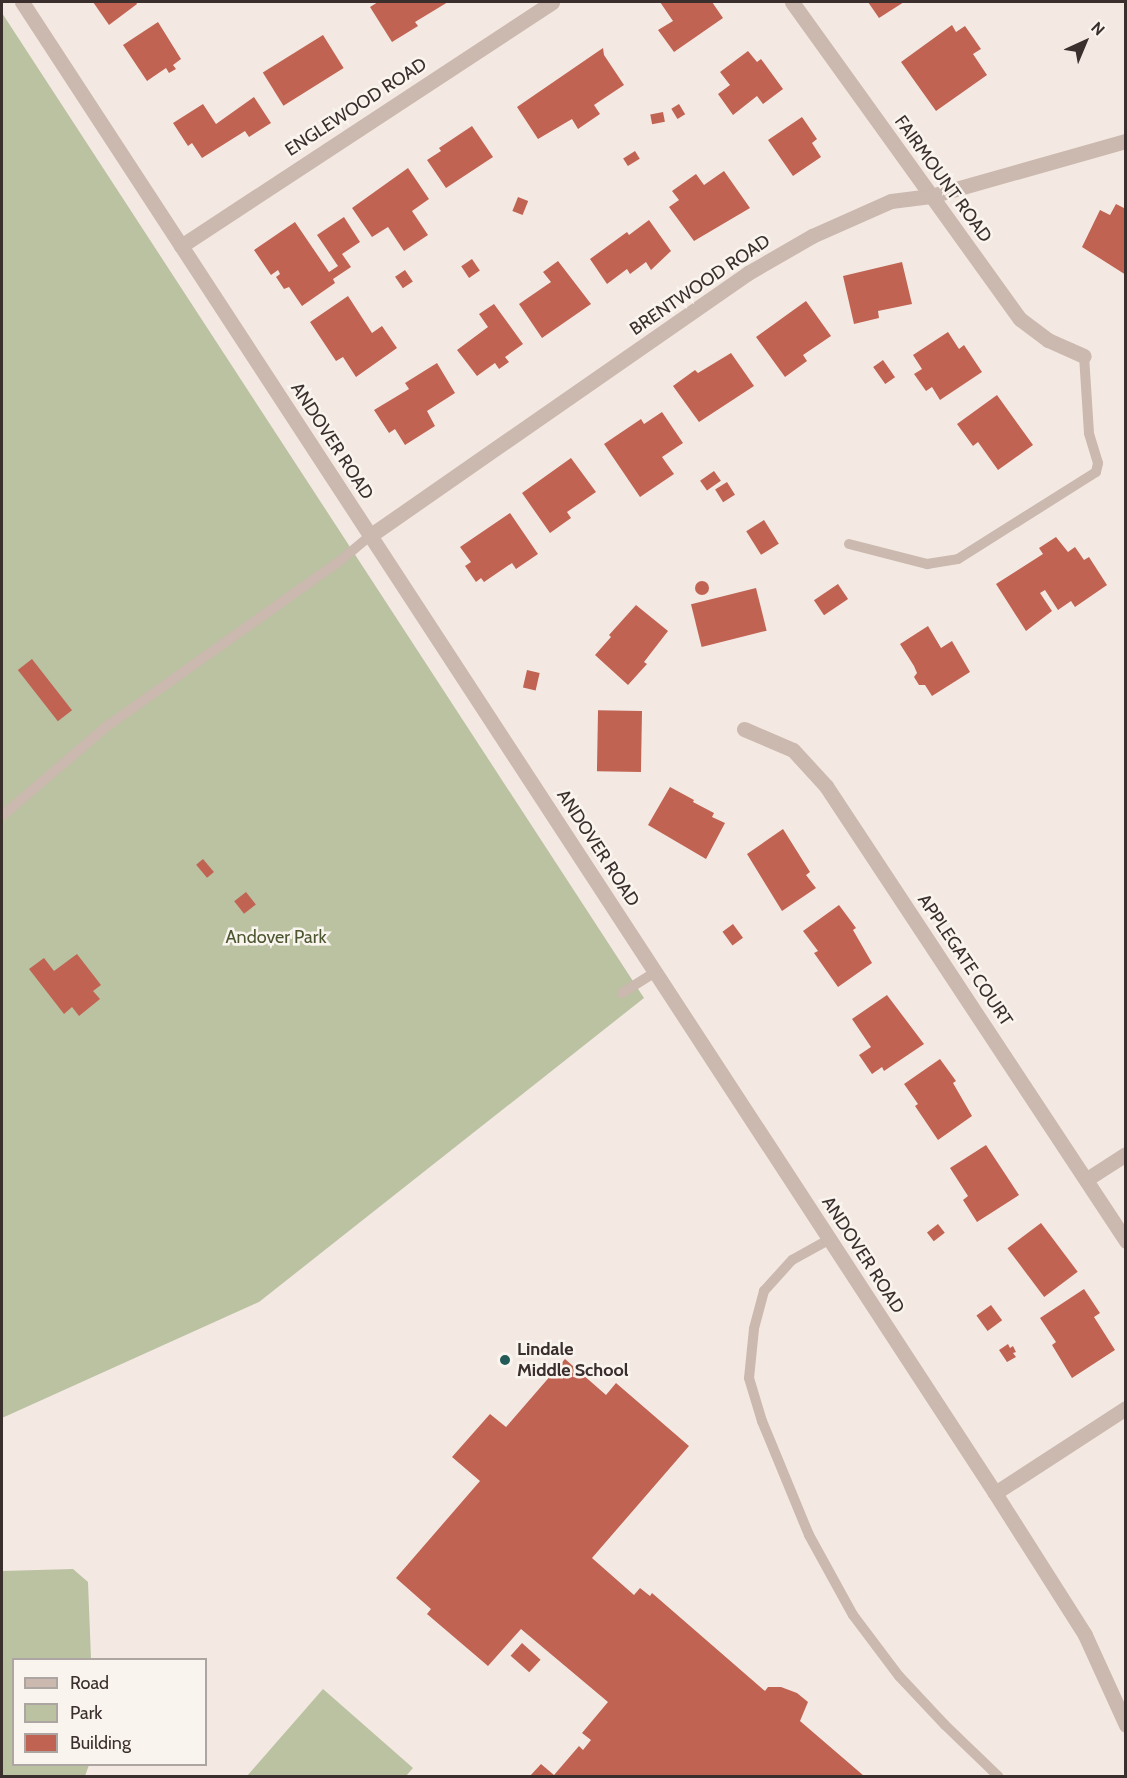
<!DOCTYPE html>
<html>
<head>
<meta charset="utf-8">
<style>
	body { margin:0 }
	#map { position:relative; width:1127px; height:1778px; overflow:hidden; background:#f3e9e2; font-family:Cabin,sans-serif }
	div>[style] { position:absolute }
	.green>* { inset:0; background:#bac2a2 }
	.building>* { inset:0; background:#c06353; transform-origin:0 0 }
	.round { border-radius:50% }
	.service>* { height:10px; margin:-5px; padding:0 5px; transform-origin:5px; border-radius:5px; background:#cbb8ae }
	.minor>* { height:15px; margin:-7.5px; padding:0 7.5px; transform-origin:7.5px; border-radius:7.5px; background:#cbb8ae }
	.tertiary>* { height:15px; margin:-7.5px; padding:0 7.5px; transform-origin:7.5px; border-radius:7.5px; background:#cbb8ae }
	.dots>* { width:16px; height:16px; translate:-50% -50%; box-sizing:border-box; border:3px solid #faf4ef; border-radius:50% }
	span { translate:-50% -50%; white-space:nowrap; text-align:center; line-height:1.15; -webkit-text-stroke:5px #faf4ef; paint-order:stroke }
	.street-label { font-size:18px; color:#3a2f2c }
	.park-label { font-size:18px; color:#4c5731 }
	.poi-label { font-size:18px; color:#3a2f2c; font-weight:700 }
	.left { translate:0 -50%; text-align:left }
	.frame { position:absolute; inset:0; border:3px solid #3a2f2c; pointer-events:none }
	.legend { position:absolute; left:12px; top:1658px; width:195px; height:108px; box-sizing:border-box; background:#faf4ef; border:2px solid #ada5a1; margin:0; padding:8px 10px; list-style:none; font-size:18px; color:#3a2f2c }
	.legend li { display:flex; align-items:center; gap:12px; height:30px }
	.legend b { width:30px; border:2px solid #ada5a1 }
	.north { position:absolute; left:1055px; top:12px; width:60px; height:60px; -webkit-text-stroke:4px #faf4ef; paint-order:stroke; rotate:44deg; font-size:16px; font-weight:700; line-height:24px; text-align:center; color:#3a2f2c }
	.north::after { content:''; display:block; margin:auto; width:21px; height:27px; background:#3a2f2c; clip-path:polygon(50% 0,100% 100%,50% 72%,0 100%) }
</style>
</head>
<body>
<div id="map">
	<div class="green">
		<i style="clip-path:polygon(2px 13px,644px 998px,259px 1302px,2px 1418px)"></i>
		<i style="clip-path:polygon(73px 1569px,88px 1582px,91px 1659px,14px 1660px,14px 1764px,89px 1765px,85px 1776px,2px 1776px,2px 1571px)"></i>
		<i style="clip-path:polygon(323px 1689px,413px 1768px,406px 1776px,247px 1776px)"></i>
	</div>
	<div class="building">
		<i style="clip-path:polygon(93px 2px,136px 2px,137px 4px,109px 25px)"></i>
		<i style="clip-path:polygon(378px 2px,448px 2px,415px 22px,418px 26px,392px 42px,370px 7px)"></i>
		<i style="clip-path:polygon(660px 2px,712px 2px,723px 18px,674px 52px,658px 30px,673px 21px)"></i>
		<i style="clip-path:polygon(868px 2px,904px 2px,879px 18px)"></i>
		<i style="clip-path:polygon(158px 22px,181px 59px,173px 65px,176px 69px,169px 73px,166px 68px,147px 81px,123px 45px)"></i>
		<i style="clip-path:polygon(952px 25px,956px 32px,965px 26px,981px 49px,973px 54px,987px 75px,936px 111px,901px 62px)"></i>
		<i style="left:323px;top:35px;width:39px;height:71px;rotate:58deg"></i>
		<i style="clip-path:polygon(603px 48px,604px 55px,624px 85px,594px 105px,600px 114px,578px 129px,572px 119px,538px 139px,517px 107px)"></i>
		<i style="clip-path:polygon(748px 51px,757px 62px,761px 59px,783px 89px,763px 104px,757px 96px,733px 115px,718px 94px,730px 85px,720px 72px)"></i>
		<i style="clip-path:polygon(254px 97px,271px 123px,249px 137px,245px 131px,202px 158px,192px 143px,188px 146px,173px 123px,203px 104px,216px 124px)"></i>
		<i style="left:679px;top:104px;width:12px;height:9px;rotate:59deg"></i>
		<i style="left:663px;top:112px;width:10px;height:13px;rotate:79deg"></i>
		<i style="clip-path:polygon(802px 117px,817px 139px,812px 143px,821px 157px,793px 176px,768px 140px)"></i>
		<i style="clip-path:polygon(472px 126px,493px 157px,446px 188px,427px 160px,441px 151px,439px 148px)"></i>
		<i style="left:635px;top:151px;width:9px;height:14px;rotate:58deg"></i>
		<i style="clip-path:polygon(408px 168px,429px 199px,412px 211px,428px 235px,404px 251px,388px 227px,372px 237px,352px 208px)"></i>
		<i style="clip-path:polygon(724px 171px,750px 208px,694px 241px,669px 207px,679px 200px,672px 191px,696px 174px,704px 185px)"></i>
		<i style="left:518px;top:197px;width:11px;height:15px;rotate:22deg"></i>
		<i style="clip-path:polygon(1116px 204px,1126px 209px,1126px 275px,1082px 247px,1100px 210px,1110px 215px)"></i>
		<i style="clip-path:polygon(344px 217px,360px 242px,342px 254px,351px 267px,333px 279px,335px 283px,302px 306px,289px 287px,284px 289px,276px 277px,280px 274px,278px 270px,271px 275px,254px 250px,295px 222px,329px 272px,338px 266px,317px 235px)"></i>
		<i style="clip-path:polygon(649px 220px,671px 251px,651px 270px,646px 262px,630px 274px,627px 269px,607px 284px,590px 259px,627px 232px,629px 235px)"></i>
		<i style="left:472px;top:259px;width:14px;height:13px;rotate:56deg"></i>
		<i style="clip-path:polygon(558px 261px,591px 304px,542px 338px,519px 304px,551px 282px,543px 272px)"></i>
		<i style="clip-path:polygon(902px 262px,912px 304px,878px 311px,879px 318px,854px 324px,843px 276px)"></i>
		<i style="left:405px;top:270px;width:14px;height:12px;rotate:56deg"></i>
		<i style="clip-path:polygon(348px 296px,372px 333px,382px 326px,397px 348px,356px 377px,343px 357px,336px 361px,310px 322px)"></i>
		<i style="clip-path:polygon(806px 301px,831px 336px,803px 355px,807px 361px,785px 377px,756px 337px)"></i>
		<i style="clip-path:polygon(494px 304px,523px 344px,505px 357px,509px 362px,499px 369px,495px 363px,477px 376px,457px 350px,488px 327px,479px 314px)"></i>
		<i style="clip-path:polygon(948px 332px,959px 349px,964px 345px,982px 372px,940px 400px,932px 387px,926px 391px,914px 374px,922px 369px,913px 355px)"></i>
		<i style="clip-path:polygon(731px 353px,754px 386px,699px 422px,673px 386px,695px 370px,698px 373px)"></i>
		<i style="left:883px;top:360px;width:21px;height:12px;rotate:55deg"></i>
		<i style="clip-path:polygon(437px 363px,455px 393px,427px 411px,435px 426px,405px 445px,395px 429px,389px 433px,374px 410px,409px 389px,405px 383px)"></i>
		<i style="clip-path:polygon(997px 395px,1033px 445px,998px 470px,978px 442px,973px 446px,957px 424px)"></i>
		<i style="clip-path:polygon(662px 412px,683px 443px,662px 457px,674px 474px,640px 497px,604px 444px,641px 419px,644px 424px)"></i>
		<i style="clip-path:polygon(571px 458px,596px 492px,567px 512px,571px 518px,550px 533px,522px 493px)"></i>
		<i style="left:714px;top:471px;width:12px;height:17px;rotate:55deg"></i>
		<i style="left:727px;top:482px;width:15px;height:14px;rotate:58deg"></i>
		<i style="clip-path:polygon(510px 513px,538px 554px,516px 569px,512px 563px,484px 582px,481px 578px,476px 582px,465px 566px,471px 562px,460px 547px)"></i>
		<i style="left:764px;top:520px;width:28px;height:21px;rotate:58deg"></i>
		<i style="clip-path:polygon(1056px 537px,1068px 552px,1075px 547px,1084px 560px,1089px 557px,1107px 585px,1075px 607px,1071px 601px,1058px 610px,1045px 590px,1040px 593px,1052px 611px,1026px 631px,996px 584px,1043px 554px,1039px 548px)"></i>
		<i class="round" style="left:695px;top:581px;width:14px;height:14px"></i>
		<i style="left:838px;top:584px;width:18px;height:29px;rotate:56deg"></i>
		<i style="left:756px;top:588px;width:44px;height:67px;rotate:76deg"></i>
		<i style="clip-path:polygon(636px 605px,668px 631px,644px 662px,647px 664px,628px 685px,595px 655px,611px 637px,609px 635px)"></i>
		<i style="clip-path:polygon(928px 626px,941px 648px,952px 641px,970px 672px,932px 696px,925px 685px,919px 685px,914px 677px,917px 673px,914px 666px,900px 644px)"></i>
		<i style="left:32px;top:659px;width:65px;height:18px;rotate:52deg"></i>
		<i style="left:527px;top:670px;width:13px;height:18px;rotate:13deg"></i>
		<i style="left:642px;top:711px;width:61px;height:44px;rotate:91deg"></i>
		<i style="clip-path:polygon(670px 787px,694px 800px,693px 802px,714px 813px,712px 817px,725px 823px,706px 859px,648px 825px)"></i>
		<i style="clip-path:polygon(783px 829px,810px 872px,806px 875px,816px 888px,782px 911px,747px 854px)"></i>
		<i style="left:203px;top:859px;width:17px;height:9px;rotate:50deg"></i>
		<i style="left:246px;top:892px;width:16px;height:15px;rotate:52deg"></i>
		<i style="clip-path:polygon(839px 905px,856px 928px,853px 930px,872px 963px,838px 987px,814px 953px,818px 951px,803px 931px)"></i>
		<i style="left:733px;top:924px;width:17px;height:13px;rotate:54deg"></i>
		<i style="clip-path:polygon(77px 954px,101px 985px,93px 991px,100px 999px,79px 1016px,72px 1007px,64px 1014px,29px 969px,44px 958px,54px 971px)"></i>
		<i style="clip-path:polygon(887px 995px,924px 1044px,884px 1071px,882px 1067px,872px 1074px,859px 1055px,871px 1047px,852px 1019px)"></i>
		<i style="clip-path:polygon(940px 1059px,956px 1081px,953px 1083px,972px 1116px,938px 1140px,915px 1106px,918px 1104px,904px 1084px)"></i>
		<i style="clip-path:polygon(986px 1145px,1019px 1195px,977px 1222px,963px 1200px,968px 1196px,950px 1168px)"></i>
		<i style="left:1041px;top:1223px;width:61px;height:42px;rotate:53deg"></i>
		<i style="left:938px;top:1224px;width:11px;height:14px;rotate:52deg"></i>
		<i style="clip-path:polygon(1084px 1289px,1100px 1313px,1094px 1317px,1115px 1350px,1072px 1378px,1052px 1345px,1056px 1342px,1040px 1318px)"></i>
		<i style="left:991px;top:1305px;width:19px;height:18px;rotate:54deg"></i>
		<i style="clip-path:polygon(1008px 1344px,1010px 1348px,1013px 1346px,1016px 1352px,1013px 1353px,1016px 1357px,1007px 1362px,999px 1350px)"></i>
		<i style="clip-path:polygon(565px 1359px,606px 1395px,616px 1383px,689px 1446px,592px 1558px,634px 1595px,640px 1588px,650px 1596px,652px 1593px,765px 1691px,768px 1687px,781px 1687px,797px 1693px,808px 1702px,800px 1721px,864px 1776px,530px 1776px,541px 1764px,554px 1775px,579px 1746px,583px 1750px,591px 1740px,582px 1733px,608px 1702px,521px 1629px,488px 1666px,427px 1614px,431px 1609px,396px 1578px,480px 1481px,452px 1457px,490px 1414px,506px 1427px)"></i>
		<i style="left:522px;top:1643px;width:25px;height:17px;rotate:42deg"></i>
	</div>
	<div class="service">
		<i style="left:849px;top:544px;width:81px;rotate:14.4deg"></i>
		<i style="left:927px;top:564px;width:31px;rotate:-9deg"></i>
		<i style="left:958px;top:559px;width:163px;rotate:-32.2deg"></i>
		<i style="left:1096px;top:472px;width:9px;rotate:-77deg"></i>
		<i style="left:1098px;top:463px;width:31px;rotate:-107deg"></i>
		<i style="left:1089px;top:433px;width:77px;rotate:-93.7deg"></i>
		<i style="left:2px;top:816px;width:137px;rotate:-40.6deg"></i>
		<i style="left:106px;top:727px;width:287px;rotate:-35.4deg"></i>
		<i style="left:340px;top:561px;width:40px;rotate:-40deg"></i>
		<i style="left:622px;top:993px;width:39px;rotate:-32deg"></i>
		<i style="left:830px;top:1239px;width:43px;rotate:151.1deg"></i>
		<i style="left:792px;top:1260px;width:42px;rotate:132.1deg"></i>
		<i style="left:764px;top:1291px;width:39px;rotate:105deg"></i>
		<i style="left:754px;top:1329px;width:49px;rotate:95.8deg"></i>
		<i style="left:749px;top:1378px;width:45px;rotate:73.2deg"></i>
		<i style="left:762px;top:1421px;width:123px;rotate:67.6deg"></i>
		<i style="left:809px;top:1535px;width:91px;rotate:61.2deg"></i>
		<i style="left:853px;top:1615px;width:76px;rotate:53deg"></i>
		<i style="left:899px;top:1676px;width:67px;rotate:46.8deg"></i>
		<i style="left:945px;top:1725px;width:74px;rotate:43.9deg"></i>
	</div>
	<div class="minor">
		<i style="left:792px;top:2px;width:390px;rotate:54.3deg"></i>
		<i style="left:1020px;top:319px;width:35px;rotate:37deg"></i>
		<i style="left:1048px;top:340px;width:39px;rotate:24deg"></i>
		<i style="left:181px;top:246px;width:444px;rotate:-33.3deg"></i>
		<i style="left:371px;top:535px;width:459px;rotate:-34.8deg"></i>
		<i style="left:748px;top:273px;width:74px;rotate:-30deg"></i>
		<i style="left:812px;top:236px;width:86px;rotate:-23.9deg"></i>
		<i style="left:891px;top:201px;width:40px;rotate:-7.1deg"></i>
		<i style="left:931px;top:196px;width:203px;rotate:-15.8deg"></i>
		<i style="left:744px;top:729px;width:53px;rotate:23.2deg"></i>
		<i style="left:793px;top:750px;width:49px;rotate:47.5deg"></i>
		<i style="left:826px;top:786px;width:545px;rotate:56.6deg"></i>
		<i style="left:1087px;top:1179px;width:46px;rotate:-32.7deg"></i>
		<i style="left:995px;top:1493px;width:156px;rotate:-33deg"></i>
	</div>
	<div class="tertiary">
		<i style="left:22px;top:2px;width:1780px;rotate:56.87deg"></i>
		<i style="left:995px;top:1493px;width:168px;rotate:57.6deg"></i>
		<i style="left:1085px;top:1635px;width:99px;rotate:65.5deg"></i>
	</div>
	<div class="dots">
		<i style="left:505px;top:1360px;background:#235a58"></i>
	</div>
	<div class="street-label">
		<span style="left:356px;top:107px;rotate:-33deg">ENGLEWOOD ROAD</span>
		<span style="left:943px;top:179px;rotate:54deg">FAIRMOUNT ROAD</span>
		<span style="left:700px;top:285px;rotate:-34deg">BRENTWOOD ROAD</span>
		<span style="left:332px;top:441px;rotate:57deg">ANDOVER ROAD</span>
		<span style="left:598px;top:848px;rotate:57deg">ANDOVER ROAD</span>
		<span style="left:965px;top:960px;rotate:56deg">APPLEGATE COURT</span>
		<span style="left:863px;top:1255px;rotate:57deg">ANDOVER ROAD</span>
	</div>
	<div class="park-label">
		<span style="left:276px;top:937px">Andover Park</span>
	</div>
	<div class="poi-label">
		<span class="left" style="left:517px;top:1360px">Lindale<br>Middle School</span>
	</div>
	<div class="frame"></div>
	<ul class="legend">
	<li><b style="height:8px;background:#cbb8ae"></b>Road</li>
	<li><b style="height:16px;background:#bac2a2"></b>Park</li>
	<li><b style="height:16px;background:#c06353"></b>Building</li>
	</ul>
	<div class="north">N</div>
</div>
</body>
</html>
